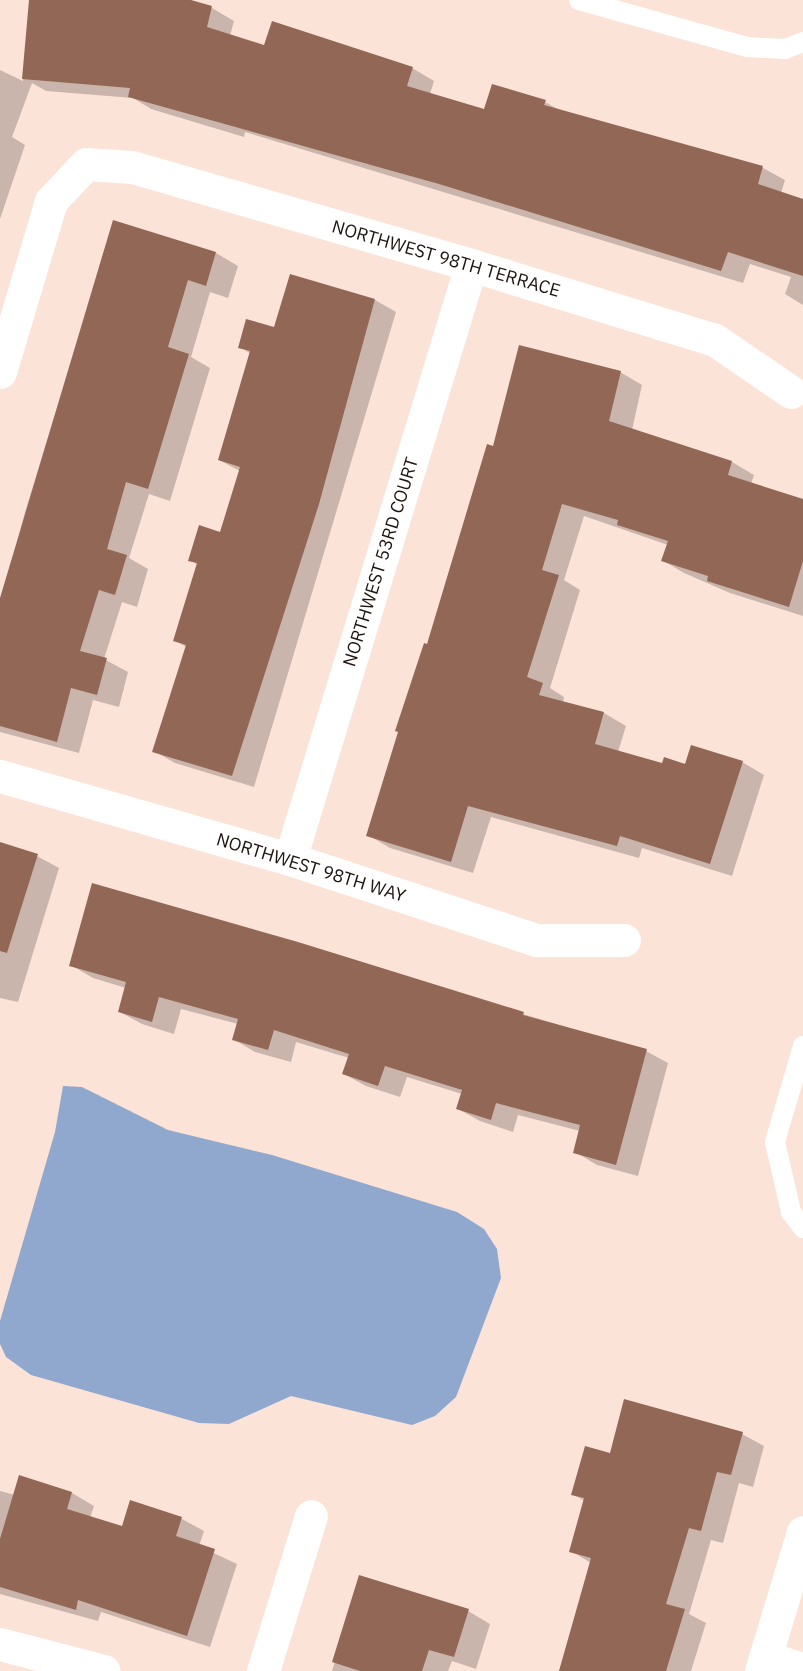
<!DOCTYPE html>
<html>
<head>
<meta charset="utf-8">
<style>
	body { margin:0 }
	#map { position:relative; width:803px; height:1671px; overflow:hidden; background:#fce3d8; font-family:"IBM Plex Sans",sans-serif }
	div>[style] { position:absolute }
	.water>* { inset:0; background:#90a8ce }
	.shadow>* { inset:0; background:#0003 }
	.building>* { inset:0; background:#926755 }
	.service>* { height:20px; margin:-10px; padding:0 10px; transform-origin:10px; border-radius:10px; background:#fff }
	.minor>* { height:33px; margin:-16.5px; padding:0 16.5px; transform-origin:16.5px; border-radius:16.5px; background:#fff }
	span { translate:-50% -50%; white-space:nowrap; text-align:center; line-height:1.15; -webkit-text-stroke:4.5px #fff; paint-order:stroke }
	.street-label { font-size:18px; color:#1f1510 }
</style>
</head>
<body>
<div id="map">
	<div class="water">
		<i style="clip-path:polygon(63px 1086px,82px 1087px,168px 1130px,272px 1155px,457px 1212px,484px 1229px,497px 1249px,501px 1278px,456px 1397px,435px 1416px,412px 1425px,291px 1396px,229px 1424px,199px 1423px,31px 1375px,6px 1357px,0 1344px,0 1321px,55px 1132px)"></i>
	</div>
	<div class="shadow">
		<i style="clip-path:polygon(30px 0,185px 0,212px 8px,234px 21px,230px 36px,265px 47px,412px 68px,434px 81px,430px 94px,485px 111px,545px 102px,561px 111px,763px 168px,785px 180px,781px 193px,803px 201px,803px 305px,785px 294px,791px 277px,750px 264px,743px 283px,245px 132px,244px 137px,151px 109px,133px 98px,46px 91px,32px 83px,12px 137px,25px 145px,0 219px,0 70px,23px 81px)"></i>
		<i style="clip-path:polygon(114px 222px,216px 253px,238px 266px,228px 298px,210px 292px,191px 357px,210px 368px,170px 501px,149px 494px,129px 558px,148px 569px,137px 607px,122px 602px,104px 659px,128px 672px,119px 707px,93px 700px,79px 753px,0 732px,0 608px,25px 512px)"></i>
		<i style="clip-path:polygon(375px 300px,396px 312px,254px 787px,175px 763px,154px 751px,186px 647px,175px 640px,198px 565px,190px 560px,221px 534px,240px 471px,219px 460px,251px 354px,240px 347px,275px 328px)"></i>
		<i style="clip-path:polygon(620px 372px,642px 385px,632px 430px,732px 462px,754px 475px,751px 484px,803px 500px,803px 616px,730px 593px,684px 573px,662px 560px,668px 545px,584px 516px,564px 580px,580px 590px,550px 688px,564px 697px,563px 702px,604px 713px,626px 726px,618px 752px,663px 764px,742px 762px,764px 775px,732px 876px,642px 848px,639px 858px,491px 817px,473px 873px,390px 848px,368px 835px,494px 447px)"></i>
		<i style="clip-path:polygon(0 844px,37px 856px,59px 868px,18px 1002px,0 998px)"></i>
		<i style="clip-path:polygon(71px 965px,523px 1014px,646px 1051px,668px 1063px,638px 1176px,597px 1165px,575px 1152px,580px 1131px,518px 1115px,513px 1132px,480px 1121px,458px 1109px,462px 1094px,407px 1077px,400px 1097px,366px 1086px,344px 1074px,349px 1058px,296px 1042px,291px 1062px,255px 1052px,233px 1039px,238px 1024px,181px 1009px,174px 1034px,142px 1024px,120px 1012px,126px 988px,93px 978px)"></i>
		<i style="clip-path:polygon(742px 1434px,764px 1446px,753px 1487px,739px 1483px,723px 1543px,711px 1540px,689px 1614px,706px 1623px,691px 1671px,559px 1671px,591px 1563px,571px 1551px,585px 1501px,572px 1494px,611px 1455px)"></i>
		<i style="clip-path:polygon(0 1491px,15px 1495px,72px 1493px,94px 1506px,90px 1518px,123px 1528px,131px 1502px,182px 1519px,204px 1531px,199px 1546px,237px 1564px,210px 1647px,101px 1612px,98px 1621px,0 1594px)"></i>
		<i style="clip-path:polygon(360px 1577px,468px 1611px,490px 1624px,476px 1669px,452px 1661px,448px 1671px,332px 1671px)"></i>
	</div>
	<div class="building">
		<i style="clip-path:polygon(29px 0,191px 0,212px 6px,207px 27px,264px 45px,272px 21px,413px 67px,407px 86px,484px 109px,492px 84px,546px 100px,544px 105px,763px 166px,758px 184px,803px 199px,803px 276px,728px 252px,721px 271px,439px 184px,128px 97px,130px 88px,22px 79px)"></i>
		<i style="clip-path:polygon(113px 220px,216px 252px,206px 286px,188px 280px,168px 347px,189px 354px,148px 489px,126px 482px,107px 549px,127px 555px,115px 595px,99px 590px,80px 651px,107px 658px,97px 695px,71px 688px,57px 742px,0 726px,0 598px)"></i>
		<i style="clip-path:polygon(290px 274px,375px 299px,319px 504px,232px 776px,152px 752px,186px 645px,173px 641px,197px 563px,188px 561px,199px 525px,220px 532px,240px 467px,218px 460px,250px 351px,238px 348px,246px 319px,274px 327px)"></i>
		<i style="clip-path:polygon(519px 345px,621px 371px,609px 421px,732px 461px,728px 475px,803px 499px,803px 561px,789px 607px,707px 581px,708px 576px,661px 561px,668px 541px,617px 525px,618px 520px,562px 504px,542px 570px,559px 575px,527px 677px,543px 683px,539px 695px,604px 712px,595px 744px,662px 763px,664px 757px,685px 764px,691px 745px,743px 761px,710px 864px,620px 836px,617px 846px,468px 806px,451px 862px,366px 836px,398px 732px,395px 731px,424px 643px,427px 644px,487px 444px,493px 446px)"></i>
		<i style="clip-path:polygon(0 842px,38px 854px,7px 953px,0 951px)"></i>
		<i style="clip-path:polygon(92px 883px,298px 942px,524px 1012px,523px 1015px,647px 1049px,616px 1165px,573px 1153px,580px 1125px,496px 1103px,491px 1120px,456px 1109px,462px 1090px,385px 1066px,378px 1086px,342px 1074px,349px 1054px,274px 1030px,268px 1050px,232px 1040px,238px 1019px,159px 997px,152px 1022px,118px 1012px,126px 982px,69px 966px)"></i>
		<i style="clip-path:polygon(624px 1399px,743px 1432px,731px 1475px,717px 1472px,701px 1531px,689px 1528px,666px 1604px,685px 1609px,666px 1671px,559px 1671px,591px 1558px,569px 1552px,584px 1498px,571px 1495px,585px 1446px,610px 1453px)"></i>
		<i style="clip-path:polygon(19px 1475px,72px 1492px,67px 1509px,122px 1526px,130px 1500px,182px 1517px,176px 1536px,215px 1549px,187px 1636px,78px 1600px,76px 1610px,0 1587px,0 1539px)"></i>
		<i style="clip-path:polygon(359px 1575px,469px 1609px,454px 1657px,429px 1650px,422px 1671px,360px 1671px,332px 1662px)"></i>
	</div>
	<div class="service">
		<i style="left:579px;top:0;width:174px;rotate:15.6deg"></i>
		<i style="left:747px;top:47px;width:38px;rotate:3deg"></i>
		<i style="left:785px;top:49px;width:19px;rotate:-21deg"></i>
		<i style="left:803px;top:1046px;width:100px;rotate:106.3deg"></i>
		<i style="left:775px;top:1142px;width:72px;rotate:77.1deg"></i>
		<i style="left:791px;top:1212px;width:20px;rotate:53deg"></i>
	</div>
	<div class="minor">
		<i style="left:0;top:372px;width:178px;rotate:-73.4deg"></i>
		<i style="left:51px;top:201px;width:51px;rotate:-46.6deg"></i>
		<i style="left:86px;top:164px;width:46px;rotate:3.7deg"></i>
		<i style="left:132px;top:167px;width:353px;rotate:16.1deg"></i>
		<i style="left:471px;top:265px;width:255px;rotate:17.1deg"></i>
		<i style="left:715px;top:340px;width:92px;rotate:34.4deg"></i>
		<i style="left:0;top:776px;width:302px;rotate:16deg"></i>
		<i style="left:290px;top:859px;width:260px;rotate:18.2deg"></i>
		<i style="left:537px;top:940px;width:87px"></i>
		<i style="left:290px;top:859px;width:621px;rotate:-73.05deg"></i>
		<i style="left:0;top:1644px;width:107px;rotate:14.6deg"></i>
		<i style="left:765px;top:1657px;width:40px;rotate:18deg"></i>
		<i style="left:263px;top:1671px;width:162px;rotate:-72.8deg"></i>
		<i style="left:761px;top:1671px;width:145px;rotate:-73.2deg"></i>
	</div>
	<div class="street-label">
		<span style="left:446px;top:259px;rotate:16deg">NORTHWEST 98TH TERRACE</span>
		<span style="left:381px;top:562px;rotate:-73deg">NORTHWEST 53RD COURT</span>
		<span style="left:311px;top:868px;rotate:17deg">NORTHWEST 98TH WAY</span>
	</div>
</div>
</body>
</html>
